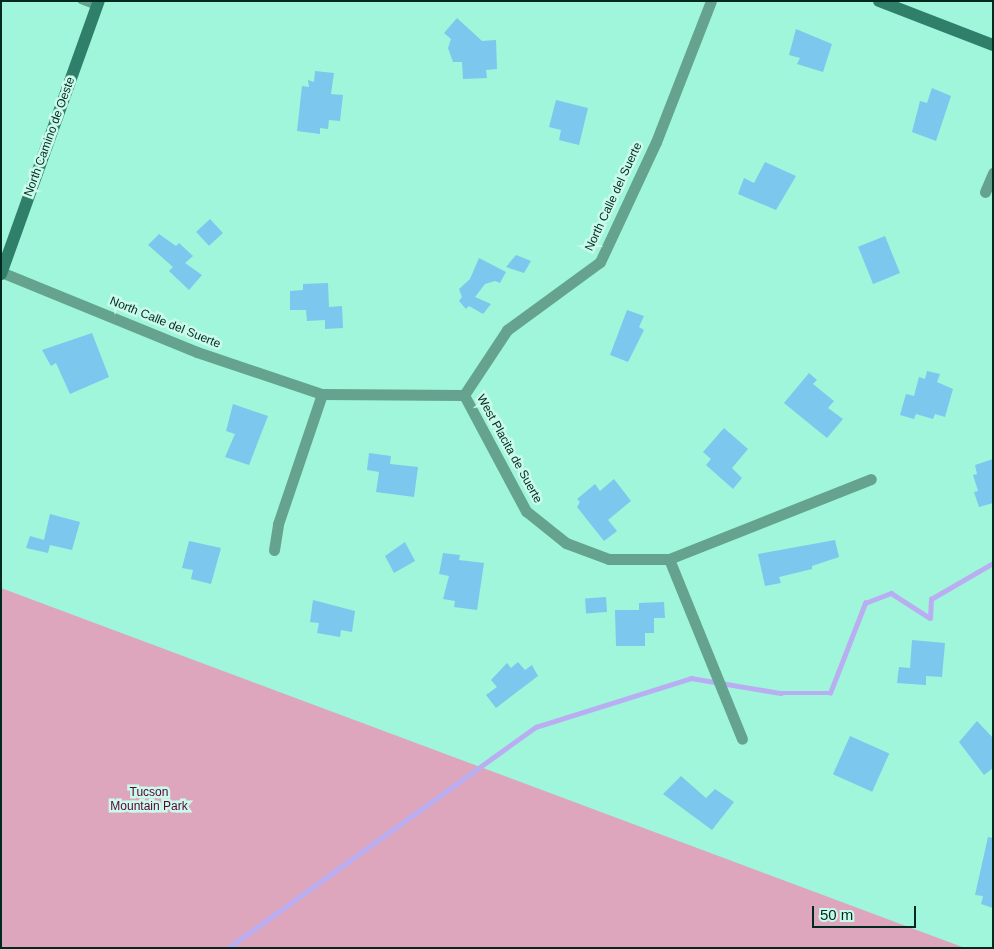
<!DOCTYPE html>
<html>
<head>
<meta charset="utf-8">
<style>
	body { margin:0 }
	#map { position:relative; width:994px; height:949px; overflow:hidden; background:#9ff6da; font-family:Arial,sans-serif }
	div>[style] { position:absolute }
	.green>* { inset:0; background:#dea6bd }
	.stream>* { height:4.5px; margin:-2.25px; padding:0 2.25px; transform-origin:2.25px; border-radius:2.25px; background:#baaef3 }
	.building>* { inset:0; background:#7cc7ee; transform-origin:0 0 }
	.lane>* { height:5.5px; margin:-2.75px; padding:0 2.75px; transform-origin:2.75px; border-radius:2.75px; background:#65a38f }
	.street>* { height:11px; margin:-5.5px; padding:0 5.5px; transform-origin:5.5px; border-radius:5.5px; background:#65a38f }
	.secondary>* { height:12px; margin:-6px; padding:0 6px; transform-origin:6px; border-radius:6px; background:#2f7f6a }
	span { translate:-50% -50%; white-space:nowrap; text-align:center; line-height:1.15; -webkit-text-stroke:5px #cafbea; paint-order:stroke }
	.street-label { font-size:12px; color:#02291f }
	.park-label { font-size:12px; color:#5c0137 }
	.frame { position:absolute; inset:0; border:2px solid #02291f; pointer-events:none }
	.scale { position:absolute; left:812px; top:906px; width:104px; height:22px; box-sizing:border-box; border:2px solid #02291f; border-top:0; padding-left:6px; font-size:15px; line-height:18px; white-space:nowrap; color:#02291f; -webkit-text-stroke:4px #cafbea; paint-order:stroke }
</style>
</head>
<body>
<div id="map">
	<div class="green">
		<i style="clip-path:polygon(1px 588px,965px 948px,1px 948px)"></i>
	</div>
	<div class="stream">
		<i style="left:228px;top:948px;width:379px;rotate:-35.7deg"></i>
		<i style="left:536px;top:727px;width:163px;rotate:-17.5deg"></i>
		<i style="left:691px;top:678px;width:91px;rotate:9.5deg"></i>
		<i style="left:781px;top:693px;width:49px"></i>
		<i style="left:830px;top:693px;width:97px;rotate:-68.7deg"></i>
		<i style="left:865px;top:603px;width:28px;rotate:-21deg"></i>
		<i style="left:891px;top:593px;width:46px;rotate:32.7deg"></i>
		<i style="left:930px;top:618px;width:19px;rotate:-87deg"></i>
		<i style="left:931px;top:599px;width:72px;rotate:-30.1deg"></i>
	</div>
	<div class="building">
		<i style="clip-path:polygon(457px 18px,482px 41px,496px 40px,497px 69px,486px 70px,487px 78px,463px 79px,462px 62px,453px 62px,448px 48px,451px 39px,444px 33px)"></i>
		<i style="clip-path:polygon(796px 29px,832px 44px,823px 72px,797px 64px,800px 58px,789px 55px)"></i>
		<i style="clip-path:polygon(315px 71px,334px 73px,331px 94px,343px 95px,340px 121px,329px 120px,328px 129px,320px 128px,320px 134px,297px 131px,302px 86px,309px 87px,308px 80px,314px 82px)"></i>
		<i style="clip-path:polygon(932px 88px,951px 96px,936px 141px,912px 132px,920px 101px,927px 103px)"></i>
		<i style="clip-path:polygon(556px 100px,588px 108px,579px 145px,559px 140px,561px 130px,549px 127px)"></i>
		<i style="clip-path:polygon(765px 162px,796px 176px,776px 210px,738px 194px,744px 178px,754px 183px)"></i>
		<i style="left:210px;top:219px;width:19px;height:19px;rotate:47deg"></i>
		<i style="clip-path:polygon(159px 234px,176px 246px,179px 243px,193px 256px,185px 263px,202px 275px,189px 290px,169px 271px,173px 267px,148px 245px)"></i>
		<i style="left:885px;top:236px;width:40px;height:29px;rotate:68deg"></i>
		<i style="clip-path:polygon(516px 255px,531px 261px,524px 273px,506px 267px)"></i>
		<i style="clip-path:polygon(479px 258px,506px 272px,500px 283px,495px 281px,485px 284px,475px 297px,491px 304px,483px 314px,469px 306px,466px 309px,459px 301px,462px 297px,459px 289px,470px 279px)"></i>
		<i style="clip-path:polygon(328px 283px,329px 307px,342px 306px,343px 328px,325px 329px,325px 320px,307px 321px,306px 310px,290px 310px,290px 291px,303px 290px,303px 284px)"></i>
		<i style="clip-path:polygon(627px 310px,644px 316px,639px 327px,644px 330px,628px 362px,610px 355px)"></i>
		<i style="clip-path:polygon(92px 333px,109px 377px,70px 394px,56px 363px,51px 366px,42px 350px)"></i>
		<i style="clip-path:polygon(927px 371px,940px 374px,937px 382px,953px 389px,945px 417px,935px 414px,933px 419px,916px 414px,914px 419px,900px 415px,906px 394px,914px 396px,919px 377px,925px 379px)"></i>
		<i style="clip-path:polygon(809px 373px,817px 380px,813px 384px,834px 401px,828px 408px,843px 419px,827px 438px,784px 403px)"></i>
		<i style="clip-path:polygon(233px 404px,268px 416px,249px 465px,225px 457px,235px 434px,226px 431px)"></i>
		<i style="clip-path:polygon(724px 428px,748px 449px,732px 468px,742px 478px,733px 489px,706px 465px,711px 459px,703px 452px)"></i>
		<i style="clip-path:polygon(369px 453px,391px 456px,390px 464px,418px 467px,414px 497px,376px 492px,379px 472px,367px 470px)"></i>
		<i style="clip-path:polygon(993px 459px,993px 503px,979px 507px,974px 492px,978px 491px,973px 475px,977px 474px,975px 465px)"></i>
		<i style="clip-path:polygon(614px 479px,631px 501px,608px 520px,617px 531px,604px 541px,577px 507px,580px 502px,577px 499px,595px 484px,600px 491px)"></i>
		<i style="clip-path:polygon(50px 514px,80px 522px,72px 550px,50px 545px,48px 553px,26px 548px,30px 536px,44px 540px)"></i>
		<i style="clip-path:polygon(835px 540px,839px 557px,812px 566px,812px 569px,779px 577px,781px 583px,765px 586px,758px 554px)"></i>
		<i style="clip-path:polygon(189px 541px,221px 548px,211px 584px,191px 579px,193px 570px,182px 568px)"></i>
		<i style="clip-path:polygon(405px 542px,415px 561px,394px 573px,385px 556px)"></i>
		<i style="clip-path:polygon(443px 553px,460px 555px,459px 560px,484px 563px,477px 610px,454px 607px,455px 601px,443px 599px,449px 576px,439px 574px)"></i>
		<i style="left:606px;top:597px;width:15px;height:21px;rotate:86deg"></i>
		<i style="clip-path:polygon(313px 600px,355px 611px,352px 632px,341px 630px,340px 637px,317px 633px,319px 623px,310px 622px)"></i>
		<i style="clip-path:polygon(664px 602px,665px 618px,654px 618px,654px 633px,645px 633px,645px 646px,616px 646px,615px 610px,639px 610px,639px 603px)"></i>
		<i style="clip-path:polygon(912px 640px,945px 643px,942px 677px,926px 676px,926px 685px,897px 683px,899px 667px,910px 668px)"></i>
		<i style="clip-path:polygon(518px 662px,525px 670px,532px 665px,538px 676px,496px 708px,486px 695px,497px 687px,491px 680px,507px 663px,511px 668px)"></i>
		<i style="clip-path:polygon(977px 721px,993px 738px,993px 768px,984px 775px,959px 742px)"></i>
		<i style="left:850px;top:736px;width:43px;height:42px;rotate:24deg"></i>
		<i style="clip-path:polygon(681px 776px,706px 798px,715px 789px,734px 802px,712px 830px,663px 794px)"></i>
		<i style="clip-path:polygon(988px 837px,993px 838px,993px 908px,981px 904px,983px 896px,975px 895px)"></i>
	</div>
	<div class="lane">
		<i style="left:81px;top:1px;width:17px;rotate:21deg"></i>
	</div>
	<div class="street">
		<i style="left:985px;top:192px;width:21px;rotate:-67deg"></i>
		<i style="left:1px;top:272px;width:212px;rotate:22.2deg"></i>
		<i style="left:197px;top:352px;width:132px;rotate:18.6deg"></i>
		<i style="left:322px;top:394px;width:142px;rotate:0.4deg"></i>
		<i style="left:464px;top:395px;width:78px;rotate:-56.5deg"></i>
		<i style="left:507px;top:330px;width:115px;rotate:-36.2deg"></i>
		<i style="left:600px;top:262px;width:132px;rotate:-65deg"></i>
		<i style="left:656px;top:142px;width:151px;rotate:-68.7deg"></i>
		<i style="left:464px;top:395px;width:132px;rotate:61.9deg"></i>
		<i style="left:526px;top:511px;width:51px;rotate:38.7deg"></i>
		<i style="left:566px;top:543px;width:46px;rotate:20.4deg"></i>
		<i style="left:609px;top:559px;width:60px"></i>
		<i style="left:669px;top:559px;width:194px;rotate:67.9deg"></i>
		<i style="left:274px;top:550px;width:26px;rotate:-81deg"></i>
		<i style="left:278px;top:524px;width:137px;rotate:-71.3deg"></i>
		<i style="left:669px;top:559px;width:217px;rotate:-21.6deg"></i>
	</div>
	<div class="secondary">
		<i style="left:879px;top:1px;width:122px;rotate:21.1deg"></i>
		<i style="left:1px;top:274px;width:290px;rotate:-70.3deg"></i>
	</div>
	<div class="street-label">
		<span style="left:50px;top:137px;rotate:-70deg">North Camino de Oeste</span>
		<span style="left:614px;top:197px;rotate:-65deg">North Calle del Suerte</span>
		<span style="left:165px;top:323px;rotate:22deg">North Calle del Suerte</span>
		<span style="left:509px;top:449px;rotate:61deg">West Placita de Suerte</span>
	</div>
	<div class="park-label">
		<span style="left:149px;top:800px">Tucson<br>Mountain Park</span>
	</div>
	<div class="frame"></div>
	<div class="scale">50 m</div>
</div>
</body>
</html>
